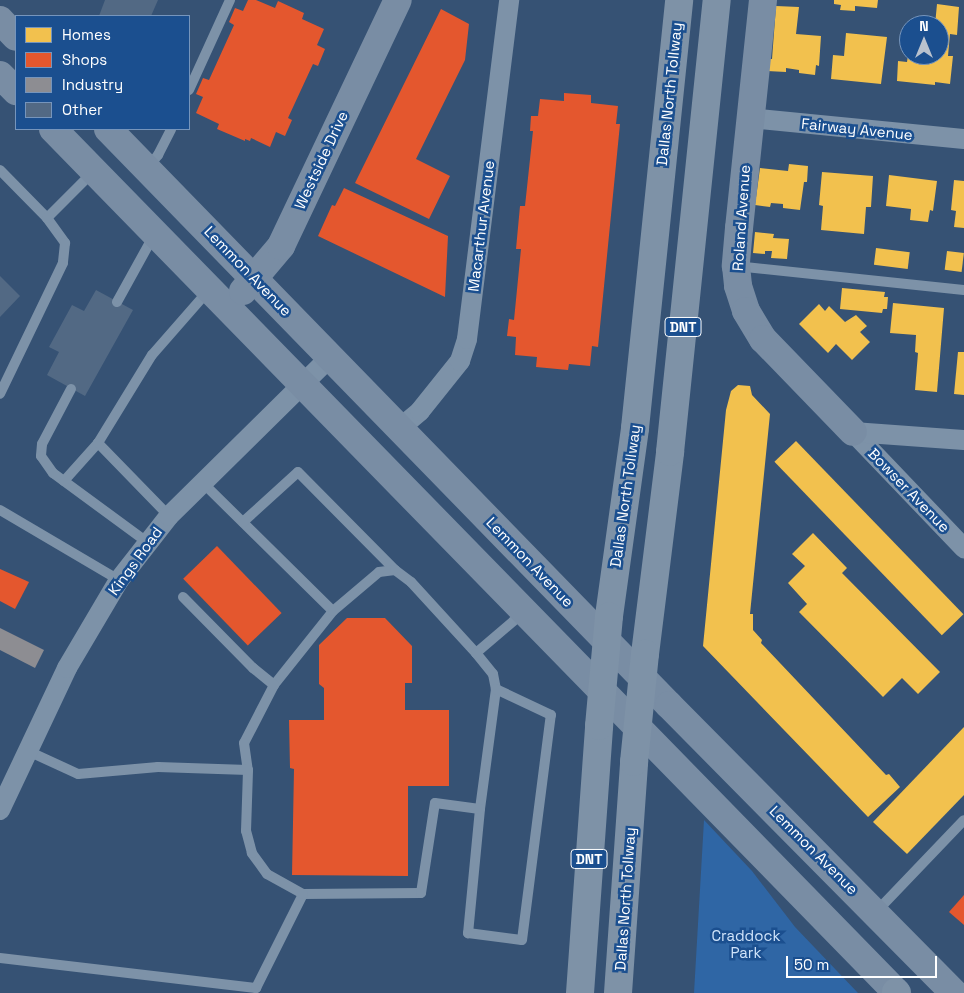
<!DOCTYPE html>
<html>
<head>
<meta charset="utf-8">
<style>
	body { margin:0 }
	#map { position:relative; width:964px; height:993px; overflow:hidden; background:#365274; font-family:"Space Grotesk",sans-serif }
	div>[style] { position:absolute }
	.green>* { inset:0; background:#2f66a5 }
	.homes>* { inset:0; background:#f2c14e; transform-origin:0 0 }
	.shops>* { inset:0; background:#e4572e; transform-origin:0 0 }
	.industry>* { inset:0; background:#8d8d92 }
	.building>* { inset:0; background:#526984 }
	.lane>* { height:10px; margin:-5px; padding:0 5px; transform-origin:5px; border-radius:5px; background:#7d92a8 }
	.street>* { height:20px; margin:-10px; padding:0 10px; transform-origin:10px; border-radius:10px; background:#7d92a8 }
	.secondary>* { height:28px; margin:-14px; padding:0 14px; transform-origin:14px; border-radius:14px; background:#798da4 }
	.highway>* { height:28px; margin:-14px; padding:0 14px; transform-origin:14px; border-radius:14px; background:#7e92a7 }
	.highway-bridge>* { height:28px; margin:-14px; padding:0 14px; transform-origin:14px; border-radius:14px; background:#7e92a7 }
	span { translate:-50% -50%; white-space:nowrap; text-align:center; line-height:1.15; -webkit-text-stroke:5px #1b4f8f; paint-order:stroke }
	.shield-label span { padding:1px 4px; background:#1b4f8f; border:1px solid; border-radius:4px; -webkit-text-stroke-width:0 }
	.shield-label { font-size:14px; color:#fff; font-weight:700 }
	.street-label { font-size:15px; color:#fff }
	.park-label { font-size:15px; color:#cfe3fa }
	.legend { position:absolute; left:15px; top:15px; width:175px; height:115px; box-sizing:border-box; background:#1b4f8f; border:1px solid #7695bc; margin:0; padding:6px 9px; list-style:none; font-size:15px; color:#fff }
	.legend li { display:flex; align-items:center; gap:10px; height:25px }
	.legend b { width:25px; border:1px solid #7695bc }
	.north { position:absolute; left:899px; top:15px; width:50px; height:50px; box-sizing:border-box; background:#1b4f8f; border:1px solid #7695bc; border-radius:50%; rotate:0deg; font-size:14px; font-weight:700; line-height:20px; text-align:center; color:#fff }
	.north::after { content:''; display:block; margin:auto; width:18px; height:22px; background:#b9c2ce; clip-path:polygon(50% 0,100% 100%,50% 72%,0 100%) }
	.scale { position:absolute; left:786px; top:956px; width:151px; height:22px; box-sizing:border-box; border:2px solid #fff; border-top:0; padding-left:6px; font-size:15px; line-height:18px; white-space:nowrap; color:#fff; -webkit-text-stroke:4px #1b4f8f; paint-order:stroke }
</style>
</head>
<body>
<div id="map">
	<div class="green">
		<i style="clip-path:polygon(704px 820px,752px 871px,795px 927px,858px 993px,694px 993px)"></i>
	</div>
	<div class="homes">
		<i style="clip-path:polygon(834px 0,878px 0,877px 8px,855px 6px,855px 11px,840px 10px,841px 5px,834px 4px)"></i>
		<i style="clip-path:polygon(937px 4px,959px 7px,957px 35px,950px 34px,948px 56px,953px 56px,950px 84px,935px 82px,935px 85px,897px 81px,898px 61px,907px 62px,908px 55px,939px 55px,939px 25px,935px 25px)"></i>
		<i style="clip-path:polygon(776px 6px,799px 7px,796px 34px,821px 36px,819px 66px,816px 65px,815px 75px,799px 73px,799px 70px,786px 68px,786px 72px,767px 71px,768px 59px,772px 59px)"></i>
		<i style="clip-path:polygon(846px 33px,887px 37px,881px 84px,831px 79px,833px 55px,844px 56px)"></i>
		<i style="clip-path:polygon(789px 164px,808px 166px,807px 182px,804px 182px,800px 210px,783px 208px,783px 204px,771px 203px,770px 207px,755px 205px,760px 168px,788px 171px)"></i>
		<i style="clip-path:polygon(822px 172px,873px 176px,871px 207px,866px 207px,864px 234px,821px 230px,823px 206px,819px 205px)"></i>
		<i style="clip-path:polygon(889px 175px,937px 181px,933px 211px,930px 210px,928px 222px,910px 220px,911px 209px,886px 206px)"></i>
		<i style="clip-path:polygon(954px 180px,964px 181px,964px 228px,954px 227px,956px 211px,951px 210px)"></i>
		<i style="clip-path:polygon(755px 232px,774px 234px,773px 238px,789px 239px,787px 259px,771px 258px,772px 251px,765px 251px,765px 254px,753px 253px)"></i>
		<i style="left:876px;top:248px;width:34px;height:17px;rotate:7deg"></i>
		<i style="left:947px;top:251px;width:17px;height:19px;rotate:7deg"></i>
		<i style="clip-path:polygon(842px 288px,885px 292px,884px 297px,888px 297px,887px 309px,883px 309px,882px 313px,840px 309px)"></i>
		<i style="clip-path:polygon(893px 303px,944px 308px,937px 392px,915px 390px,918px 353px,915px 352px,916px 335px,890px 333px)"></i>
		<i style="clip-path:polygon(819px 304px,825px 311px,829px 306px,845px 322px,856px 315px,867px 326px,860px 332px,870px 342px,852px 360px,836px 344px,828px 353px,799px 324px)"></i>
		<i style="clip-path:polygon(958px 352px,964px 352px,964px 395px,954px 394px)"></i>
		<i style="clip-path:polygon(738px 385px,750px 386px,752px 395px,770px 414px,750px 614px,753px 614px,753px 630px,762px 640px,761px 643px,886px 775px,889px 774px,900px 787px,868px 817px,703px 646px,726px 410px,731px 391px)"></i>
		<i style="left:796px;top:441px;width:241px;height:30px;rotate:46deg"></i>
		<i style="clip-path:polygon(813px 533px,847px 568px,842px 573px,940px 672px,918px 694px,902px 678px,883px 697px,799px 612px,807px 604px,788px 583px,805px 566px,792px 554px)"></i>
		<i style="clip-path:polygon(964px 727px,964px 795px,907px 854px,873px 822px)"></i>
	</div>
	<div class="shops">
		<i style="clip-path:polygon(248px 0,256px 0,275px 8px,278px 1px,304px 13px,302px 19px,324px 29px,317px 45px,325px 49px,318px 66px,313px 64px,288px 118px,292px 120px,285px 136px,276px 132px,270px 147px,251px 138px,250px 141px,245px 139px,245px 141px,217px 129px,219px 124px,196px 113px,203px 97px,196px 94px,203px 78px,209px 80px,234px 25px,229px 22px,235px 8px,243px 11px)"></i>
		<i style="clip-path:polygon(441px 9px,469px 24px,465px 60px,416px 159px,450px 176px,429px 219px,355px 183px)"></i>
		<i style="clip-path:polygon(564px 93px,591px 95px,591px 103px,618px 106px,616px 124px,620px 124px,598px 347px,592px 346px,590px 366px,569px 364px,568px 370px,536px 367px,537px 357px,515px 355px,516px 337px,507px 336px,509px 319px,514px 320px,521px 249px,516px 249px,520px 206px,525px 206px,533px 131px,530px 131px,531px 116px,538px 116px,540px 99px,564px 101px)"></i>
		<i style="clip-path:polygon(344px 188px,448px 236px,445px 297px,318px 236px,332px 205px,335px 206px)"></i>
		<i style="left:217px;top:546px;width:93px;height:47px;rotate:46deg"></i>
		<i style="clip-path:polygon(0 569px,29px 582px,15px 609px,0 601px)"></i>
		<i style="clip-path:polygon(347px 618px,385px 618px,412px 646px,412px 683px,405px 683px,405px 710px,449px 710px,449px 786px,408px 786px,408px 876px,292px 875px,294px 769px,290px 768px,289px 720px,324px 720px,324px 688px,319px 684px,319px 645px)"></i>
		<i style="clip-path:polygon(964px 895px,964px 925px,949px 912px)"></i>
	</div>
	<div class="industry">
		<i style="clip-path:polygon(0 628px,44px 650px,35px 668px,0 650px)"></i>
	</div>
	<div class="building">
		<i style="clip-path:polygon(105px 0,158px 0,151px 16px,99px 16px)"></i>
		<i style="clip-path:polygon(0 276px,20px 296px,0 317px)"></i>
		<i style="clip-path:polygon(96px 290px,133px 310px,85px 396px,47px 375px,59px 352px,49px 347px,72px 305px,84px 311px)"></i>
	</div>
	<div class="lane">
		<i style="left:189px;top:90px;width:99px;rotate:-65.5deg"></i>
		<i style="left:148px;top:167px;width:16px;rotate:-50deg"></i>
		<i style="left:158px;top:155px;width:29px;rotate:-63deg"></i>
		<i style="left:0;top:170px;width:67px;rotate:45.6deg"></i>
		<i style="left:47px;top:218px;width:31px;rotate:54deg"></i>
		<i style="left:65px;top:243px;width:20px;rotate:96deg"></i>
		<i style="left:63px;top:263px;width:145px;rotate:115.7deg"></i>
		<i style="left:47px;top:218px;width:66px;rotate:-45deg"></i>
		<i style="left:736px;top:266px;width:229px;rotate:6deg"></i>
		<i style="left:117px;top:302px;width:77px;rotate:-61.1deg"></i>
		<i style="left:71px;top:389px;width:62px;rotate:117.8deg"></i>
		<i style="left:42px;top:444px;width:12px;rotate:95deg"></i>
		<i style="left:41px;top:456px;width:21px;rotate:55deg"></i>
		<i style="left:53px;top:473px;width:117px;rotate:36.3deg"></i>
		<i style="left:64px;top:481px;width:51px;rotate:-48.2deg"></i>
		<i style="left:203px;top:483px;width:182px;rotate:44.6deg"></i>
		<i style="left:333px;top:611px;width:95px;rotate:128.6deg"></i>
		<i style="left:274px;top:685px;width:65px;rotate:117.3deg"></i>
		<i style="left:244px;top:743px;width:27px;rotate:82deg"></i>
		<i style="left:0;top:510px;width:138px;rotate:30.5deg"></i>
		<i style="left:169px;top:516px;width:102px;rotate:-134.2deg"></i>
		<i style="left:98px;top:443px;width:103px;rotate:-58.5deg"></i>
		<i style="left:152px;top:355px;width:86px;rotate:-48.8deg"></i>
		<i style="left:243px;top:522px;width:74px;rotate:-42.3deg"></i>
		<i style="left:298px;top:472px;width:138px;rotate:45.3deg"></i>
		<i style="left:183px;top:597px;width:100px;rotate:45.4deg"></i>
		<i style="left:253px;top:668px;width:27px;rotate:39deg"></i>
		<i style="left:333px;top:611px;width:60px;rotate:-40.3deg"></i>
		<i style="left:379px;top:572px;width:16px;rotate:-7deg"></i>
		<i style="left:395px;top:570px;width:20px;rotate:37deg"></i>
		<i style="left:411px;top:582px;width:96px;rotate:47.5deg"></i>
		<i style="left:476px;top:653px;width:63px;rotate:-40.5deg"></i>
		<i style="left:476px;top:653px;width:27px;rotate:51deg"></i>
		<i style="left:493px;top:674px;width:15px;rotate:79deg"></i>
		<i style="left:496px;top:689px;width:121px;rotate:97.6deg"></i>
		<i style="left:480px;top:809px;width:125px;rotate:95.5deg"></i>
		<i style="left:468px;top:933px;width:54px;rotate:7.4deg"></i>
		<i style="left:522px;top:940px;width:227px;rotate:-82.7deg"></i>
		<i style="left:551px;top:715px;width:61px;rotate:-154.7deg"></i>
		<i style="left:303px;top:894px;width:118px;rotate:-0.5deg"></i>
		<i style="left:421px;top:893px;width:91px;rotate:-81.2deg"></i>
		<i style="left:435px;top:803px;width:45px;rotate:7.6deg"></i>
		<i style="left:876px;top:912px;width:127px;rotate:-46.3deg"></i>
		<i style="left:0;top:958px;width:258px;rotate:6.7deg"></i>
		<i style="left:256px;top:988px;width:105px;rotate:-63.4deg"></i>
		<i style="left:303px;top:894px;width:41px;rotate:-150.9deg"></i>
		<i style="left:267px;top:874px;width:26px;rotate:-126deg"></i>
		<i style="left:252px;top:853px;width:23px;rotate:-105deg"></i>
		<i style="left:246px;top:831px;width:61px;rotate:-88.1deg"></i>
		<i style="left:248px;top:770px;width:90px;rotate:-178.1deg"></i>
		<i style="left:158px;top:767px;width:80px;rotate:175deg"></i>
		<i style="left:78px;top:774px;width:55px;rotate:-155.3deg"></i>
	</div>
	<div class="street">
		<i style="left:750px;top:118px;width:215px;rotate:5.6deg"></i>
		<i style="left:400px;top:428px;width:26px;rotate:-40deg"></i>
		<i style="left:420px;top:411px;width:64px;rotate:-51.3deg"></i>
		<i style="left:460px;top:361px;width:23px;rotate:-72deg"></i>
		<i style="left:467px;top:339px;width:342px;rotate:-82.9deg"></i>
		<i style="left:853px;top:432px;width:161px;rotate:46.3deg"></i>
		<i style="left:853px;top:432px;width:111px;rotate:4.1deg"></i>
		<i style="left:0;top:810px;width:157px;rotate:-64.7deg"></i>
		<i style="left:67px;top:668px;width:102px;rotate:-59.4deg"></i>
		<i style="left:119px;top:580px;width:81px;rotate:-52deg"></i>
		<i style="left:169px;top:516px;width:228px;rotate:-44.6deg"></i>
	</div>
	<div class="secondary">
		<i style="left:763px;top:0;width:229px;rotate:96deg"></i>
		<i style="left:739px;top:228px;width:38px;rotate:95deg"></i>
		<i style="left:736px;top:266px;width:20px;rotate:84deg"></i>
		<i style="left:738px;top:286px;width:26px;rotate:72deg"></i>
		<i style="left:746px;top:311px;width:33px;rotate:59deg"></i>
		<i style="left:763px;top:339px;width:129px;rotate:45.9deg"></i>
		<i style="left:0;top:20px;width:23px;rotate:47deg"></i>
		<i style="left:0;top:75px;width:23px;rotate:45deg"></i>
		<i style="left:53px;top:129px;width:1208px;rotate:45.67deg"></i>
		<i style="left:108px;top:129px;width:804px;rotate:45.76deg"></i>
		<i style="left:669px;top:705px;width:405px;rotate:45.3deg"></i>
		<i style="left:243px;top:291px;width:59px;rotate:-49.8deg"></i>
		<i style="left:281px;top:246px;width:272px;rotate:-64.6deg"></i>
	</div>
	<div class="highway">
		<i style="left:609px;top:616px;width:190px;rotate:-82.1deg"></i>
		<i style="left:635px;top:428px;width:430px;rotate:-84.1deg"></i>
		<i style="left:645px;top:654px;width:204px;rotate:-82.9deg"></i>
		<i style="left:670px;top:452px;width:454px;rotate:-84.1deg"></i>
		<i style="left:896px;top:992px;width:1px;rotate:90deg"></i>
		<i style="left:580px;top:993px;width:268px;rotate:-85.9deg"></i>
		<i style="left:618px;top:993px;width:232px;rotate:-86deg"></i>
	</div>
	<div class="highway-bridge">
		<i style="left:599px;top:726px;width:110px;rotate:-84.8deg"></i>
		<i style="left:634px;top:762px;width:109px;rotate:-84.2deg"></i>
	</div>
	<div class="shield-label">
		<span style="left:683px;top:327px">DNT</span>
		<span style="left:589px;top:859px">DNT</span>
	</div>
	<div class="street-label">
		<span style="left:669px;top:94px;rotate:-84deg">Dallas North Tollway</span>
		<span style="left:857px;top:129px;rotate:6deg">Fairway Avenue</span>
		<span style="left:321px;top:160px;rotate:-65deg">Westside Drive</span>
		<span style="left:741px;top:218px;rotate:-86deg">Roland Avenue</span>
		<span style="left:481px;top:226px;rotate:-83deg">Macarthur Avenue</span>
		<span style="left:248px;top:271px;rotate:46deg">Lemmon Avenue</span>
		<span style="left:909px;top:490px;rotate:46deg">Bowser Avenue</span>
		<span style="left:625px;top:496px;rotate:-82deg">Dallas North Tollway</span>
		<span style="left:135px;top:561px;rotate:-54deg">Kings Road</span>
		<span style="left:530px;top:562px;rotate:46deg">Lemmon Avenue</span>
		<span style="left:814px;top:850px;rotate:45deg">Lemmon Avenue</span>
		<span style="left:625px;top:899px;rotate:-86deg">Dallas North Tollway</span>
	</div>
	<div class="park-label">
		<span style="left:746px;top:944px">Craddock<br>Park</span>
	</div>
	<ul class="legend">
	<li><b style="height:14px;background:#f2c14e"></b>Homes</li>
	<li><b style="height:14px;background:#e4572e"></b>Shops</li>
	<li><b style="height:14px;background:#8d8d92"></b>Industry</li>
	<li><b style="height:14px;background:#526984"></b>Other</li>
	</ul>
	<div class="north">N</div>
	<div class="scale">50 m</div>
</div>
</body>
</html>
